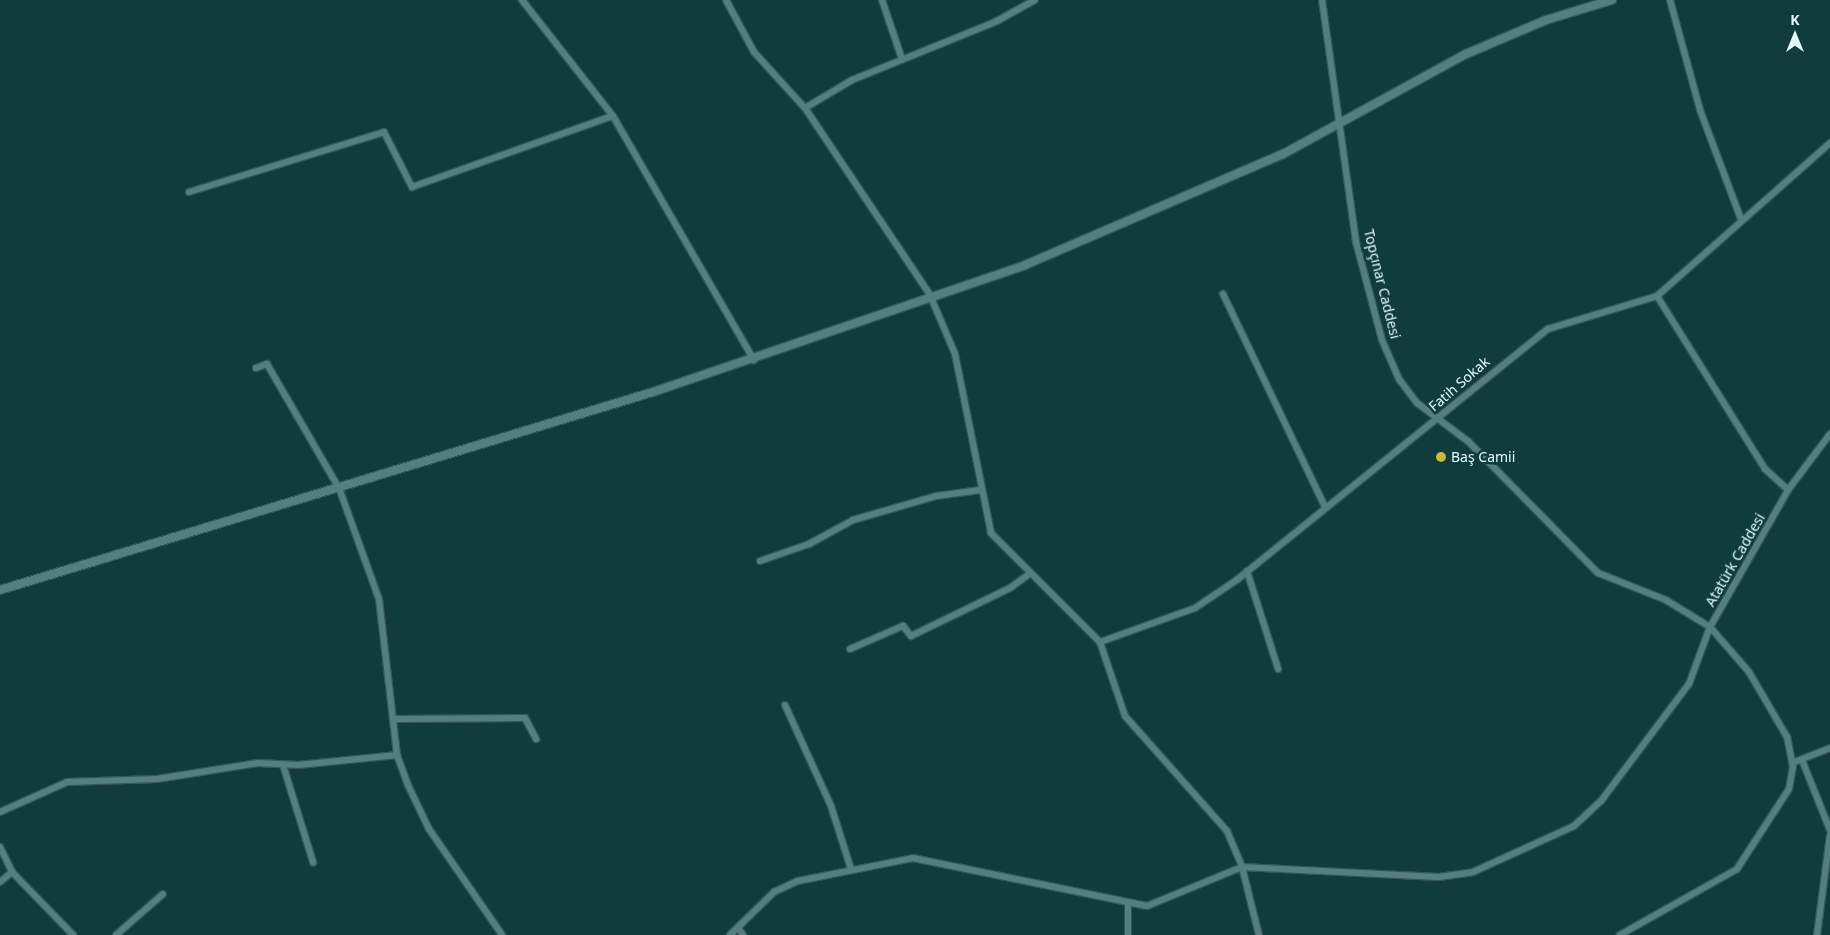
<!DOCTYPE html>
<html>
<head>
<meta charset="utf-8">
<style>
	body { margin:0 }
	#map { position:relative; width:1830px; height:935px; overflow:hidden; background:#103c3e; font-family:"Noto Sans",sans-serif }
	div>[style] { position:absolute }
	.roads { filter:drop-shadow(1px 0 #375657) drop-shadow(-1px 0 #375657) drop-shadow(0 1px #375657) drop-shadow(0 -1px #375657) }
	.minor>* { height:6px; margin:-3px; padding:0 3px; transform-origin:3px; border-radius:3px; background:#547f80 }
	.tertiary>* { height:8px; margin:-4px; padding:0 4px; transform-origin:4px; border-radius:4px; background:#547f80 }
	.dots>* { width:14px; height:14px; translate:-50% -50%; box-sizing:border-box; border:2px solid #103c3e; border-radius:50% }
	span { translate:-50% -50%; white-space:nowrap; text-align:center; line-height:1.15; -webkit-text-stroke:5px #103c3e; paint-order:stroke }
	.street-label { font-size:14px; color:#e3fafa }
	.poi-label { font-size:14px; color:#e3fafa }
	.left { translate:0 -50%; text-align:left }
	.north { position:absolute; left:1770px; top:10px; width:50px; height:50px; -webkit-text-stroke:4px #103c3e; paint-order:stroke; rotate:0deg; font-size:14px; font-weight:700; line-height:20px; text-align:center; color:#e3fafa }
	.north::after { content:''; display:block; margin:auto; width:18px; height:22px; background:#e3fafa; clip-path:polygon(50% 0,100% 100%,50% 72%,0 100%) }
</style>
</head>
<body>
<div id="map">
	<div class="roads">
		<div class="minor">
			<i style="left:522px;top:0;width:147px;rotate:51.9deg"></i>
			<i style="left:613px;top:116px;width:282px;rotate:60deg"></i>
			<i style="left:726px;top:0;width:59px;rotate:61.7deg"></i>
			<i style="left:754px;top:52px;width:76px;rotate:47.7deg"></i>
			<i style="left:805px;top:108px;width:225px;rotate:56.2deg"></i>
			<i style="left:930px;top:295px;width:64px;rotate:67deg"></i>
			<i style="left:955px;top:354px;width:183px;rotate:78.6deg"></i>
			<i style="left:991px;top:533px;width:154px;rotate:45deg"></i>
			<i style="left:1100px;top:642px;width:78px;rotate:71.3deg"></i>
			<i style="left:1125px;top:716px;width:154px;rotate:48.4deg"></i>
			<i style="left:1227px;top:831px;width:39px;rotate:67deg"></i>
			<i style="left:1242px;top:867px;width:70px;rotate:76deg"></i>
			<i style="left:882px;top:0;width:62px;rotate:71.3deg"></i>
			<i style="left:1670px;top:0;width:114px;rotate:74.7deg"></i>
			<i style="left:1700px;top:110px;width:116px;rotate:69.4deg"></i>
			<i style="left:805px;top:108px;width:55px;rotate:-30.8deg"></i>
			<i style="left:852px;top:80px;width:157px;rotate:-22.1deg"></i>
			<i style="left:997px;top:21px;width:43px;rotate:-28.9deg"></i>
			<i style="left:189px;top:192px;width:204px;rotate:-17.1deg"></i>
			<i style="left:384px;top:132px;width:62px;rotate:63deg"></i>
			<i style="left:412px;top:187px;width:213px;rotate:-19.5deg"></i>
			<i style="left:1223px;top:294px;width:236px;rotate:64.4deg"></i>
			<i style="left:1657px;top:296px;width:204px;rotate:58deg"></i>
			<i style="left:1765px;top:469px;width:31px;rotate:42deg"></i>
			<i style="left:256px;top:368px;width:12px;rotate:-20deg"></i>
			<i style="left:267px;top:364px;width:143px;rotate:59.9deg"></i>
			<i style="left:339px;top:488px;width:118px;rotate:70.2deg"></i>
			<i style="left:379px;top:599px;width:157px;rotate:83.4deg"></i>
			<i style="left:397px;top:755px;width:32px;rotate:70deg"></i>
			<i style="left:408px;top:785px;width:49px;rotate:64.5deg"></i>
			<i style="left:429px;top:829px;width:129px;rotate:55.4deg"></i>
			<i style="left:760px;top:561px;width:52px;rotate:-19.1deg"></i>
			<i style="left:809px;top:544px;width:50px;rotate:-28.6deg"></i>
			<i style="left:853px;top:520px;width:86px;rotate:-16.1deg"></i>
			<i style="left:936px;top:496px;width:45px;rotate:-7.6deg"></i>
			<i style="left:1247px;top:571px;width:103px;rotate:72.4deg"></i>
			<i style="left:1100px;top:642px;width:101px;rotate:-19.7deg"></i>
			<i style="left:1195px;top:608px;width:52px;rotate:-34deg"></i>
			<i style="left:1238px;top:579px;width:398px;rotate:-38.9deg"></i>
			<i style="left:1548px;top:329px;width:114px;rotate:-16.8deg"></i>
			<i style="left:1657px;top:296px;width:231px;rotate:-41.5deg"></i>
			<i style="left:850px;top:649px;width:58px;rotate:-23.5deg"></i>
			<i style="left:903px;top:626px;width:13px;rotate:51deg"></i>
			<i style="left:911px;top:636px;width:110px;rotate:-25.9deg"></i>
			<i style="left:1010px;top:588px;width:24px;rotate:-36deg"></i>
			<i style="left:785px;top:705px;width:111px;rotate:65.5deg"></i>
			<i style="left:831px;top:806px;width:66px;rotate:72.4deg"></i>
			<i style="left:396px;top:719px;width:129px;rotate:-0.4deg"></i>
			<i style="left:525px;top:718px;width:24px;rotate:62deg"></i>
			<i style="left:1802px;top:760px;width:75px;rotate:68.2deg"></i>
			<i style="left:1792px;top:763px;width:41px;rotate:-21.5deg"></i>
			<i style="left:283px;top:765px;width:102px;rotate:72.8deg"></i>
			<i style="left:0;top:812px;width:73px;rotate:-24.1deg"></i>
			<i style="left:67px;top:782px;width:90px;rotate:-1.9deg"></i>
			<i style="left:157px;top:779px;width:102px;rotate:-9deg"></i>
			<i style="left:258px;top:763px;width:40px;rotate:2.9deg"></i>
			<i style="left:298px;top:765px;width:100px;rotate:-5.8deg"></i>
			<i style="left:0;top:847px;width:28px;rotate:64deg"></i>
			<i style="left:12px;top:872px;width:88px;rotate:45.9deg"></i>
			<i style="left:0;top:882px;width:16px;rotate:-40deg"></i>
			<i style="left:738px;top:928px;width:9px;rotate:54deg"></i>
			<i style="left:116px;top:935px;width:62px;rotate:-41.1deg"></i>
			<i style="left:730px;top:935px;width:62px;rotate:-44.3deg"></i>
			<i style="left:774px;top:892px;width:26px;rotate:-25deg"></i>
			<i style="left:798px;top:881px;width:117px;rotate:-11.3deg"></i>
			<i style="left:913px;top:858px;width:239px;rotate:11.6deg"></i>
			<i style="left:1147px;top:906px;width:103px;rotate:-22.3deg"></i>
			<i style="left:1242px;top:867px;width:197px;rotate:2.9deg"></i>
			<i style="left:1439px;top:877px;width:34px;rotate:-8deg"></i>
			<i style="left:1473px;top:872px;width:111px;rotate:-24.5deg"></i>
			<i style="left:1574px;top:826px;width:37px;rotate:-43deg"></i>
			<i style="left:1601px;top:801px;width:146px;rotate:-53.1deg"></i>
			<i style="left:1689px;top:684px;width:61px;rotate:-69.8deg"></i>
			<i style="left:1710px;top:627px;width:52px;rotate:-148.5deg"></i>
			<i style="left:1666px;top:600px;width:73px;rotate:-158.3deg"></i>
			<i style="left:1598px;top:573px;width:184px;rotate:-134.6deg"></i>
			<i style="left:1469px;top:442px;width:65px;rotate:-143.1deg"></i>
			<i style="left:1417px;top:403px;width:30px;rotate:-127deg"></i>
			<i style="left:1399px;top:379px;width:43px;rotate:-113.6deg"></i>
			<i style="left:1382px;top:340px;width:101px;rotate:-104.9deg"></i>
			<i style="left:1356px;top:242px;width:244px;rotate:-98deg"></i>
			<i style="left:1128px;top:935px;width:31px;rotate:-90deg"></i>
			<i style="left:1620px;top:935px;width:134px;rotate:-29.4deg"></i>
			<i style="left:1737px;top:869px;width:95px;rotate:-57deg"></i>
			<i style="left:1789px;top:789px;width:22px;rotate:-80deg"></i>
			<i style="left:1793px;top:767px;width:31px;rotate:-101deg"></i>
			<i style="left:1787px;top:737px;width:75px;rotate:-120.3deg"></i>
			<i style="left:1749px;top:672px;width:60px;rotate:-130.9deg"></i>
			<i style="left:1710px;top:627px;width:158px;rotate:-60.3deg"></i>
			<i style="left:1788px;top:490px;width:70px;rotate:-53.1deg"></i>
			<i style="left:1817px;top:935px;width:101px;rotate:-82.6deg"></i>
		</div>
		<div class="tertiary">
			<i style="left:0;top:590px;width:682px;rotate:-16.87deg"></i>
			<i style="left:653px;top:392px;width:393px;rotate:-18.8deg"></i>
			<i style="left:1025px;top:265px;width:281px;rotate:-23.3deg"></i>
			<i style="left:1283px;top:154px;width:209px;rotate:-28.7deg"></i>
			<i style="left:1466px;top:54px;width:87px;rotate:-23deg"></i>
			<i style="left:1546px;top:20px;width:69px;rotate:-16.9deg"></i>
		</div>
	</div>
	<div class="dots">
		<i style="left:1441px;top:457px;background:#caba39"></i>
	</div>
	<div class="street-label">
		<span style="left:1382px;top:284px;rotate:76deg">Topçınar Caddesi</span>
		<span style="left:1459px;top:384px;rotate:-41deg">Fatih Sokak</span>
		<span style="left:1735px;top:560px;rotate:-60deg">Atatürk Caddesi</span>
	</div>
	<div class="poi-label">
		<span class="left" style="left:1451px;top:457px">Baş Camii</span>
	</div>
	<div class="north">K</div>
</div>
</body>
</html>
